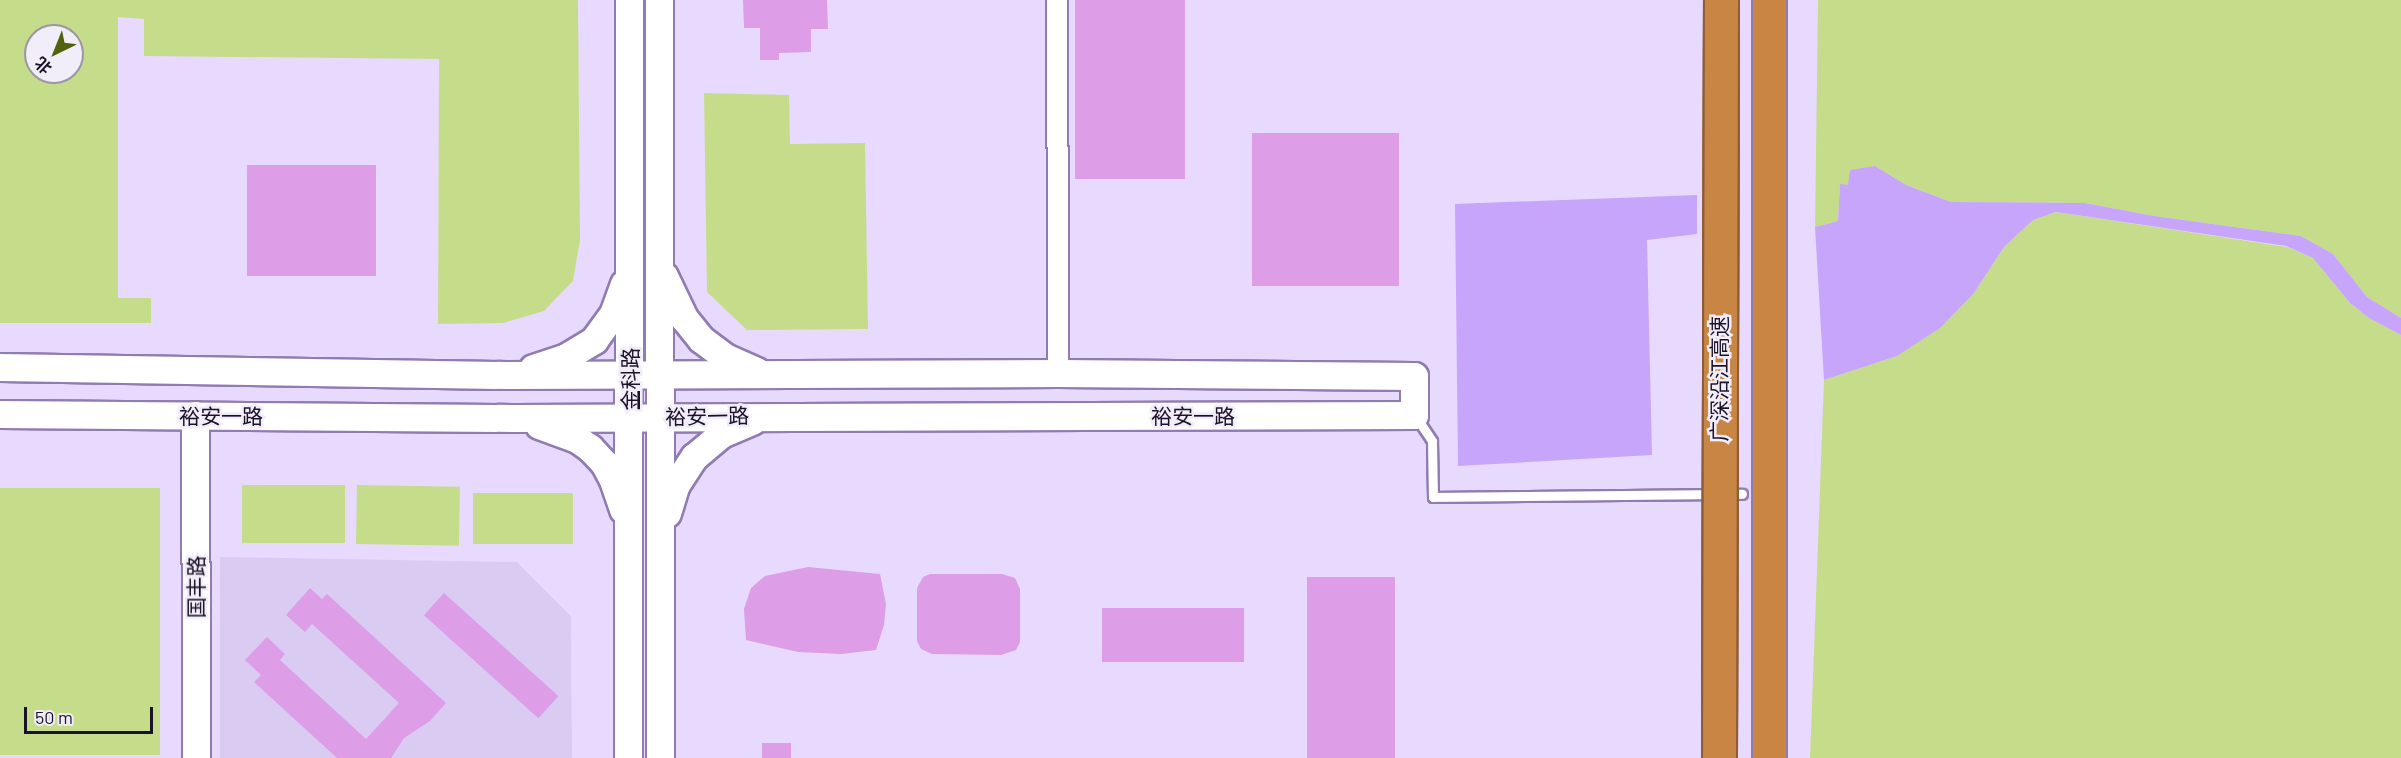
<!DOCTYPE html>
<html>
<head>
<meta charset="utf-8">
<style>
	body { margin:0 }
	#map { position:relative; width:2401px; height:758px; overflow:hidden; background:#e8dafe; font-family:Barlow,"Noto Sans SC",sans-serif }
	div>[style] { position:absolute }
	.built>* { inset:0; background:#dacbf3 }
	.green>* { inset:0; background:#c5dd8b; transform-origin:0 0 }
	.water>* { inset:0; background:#c7a5fa }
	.pier>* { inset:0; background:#e8dafe }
	.building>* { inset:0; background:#dd9de7; transform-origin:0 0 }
	.roads { filter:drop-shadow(2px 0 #917cb2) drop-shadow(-2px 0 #917cb2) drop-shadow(0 2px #917cb2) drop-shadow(0 -2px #917cb2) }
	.lane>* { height:9px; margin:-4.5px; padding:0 4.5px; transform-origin:4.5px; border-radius:4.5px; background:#fff }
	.street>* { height:20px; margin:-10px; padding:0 10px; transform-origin:10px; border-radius:10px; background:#fff }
	.secondary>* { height:27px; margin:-13.5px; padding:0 13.5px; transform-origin:13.5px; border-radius:13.5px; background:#fff }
	.highway>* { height:33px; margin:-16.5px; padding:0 16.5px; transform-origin:16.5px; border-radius:16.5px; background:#c98543 }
	.bridges { filter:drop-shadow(2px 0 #8c5d39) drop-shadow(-2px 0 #8c5d39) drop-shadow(0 2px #8c5d39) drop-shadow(0 -2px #8c5d39) }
	.highway-bridge>* { height:33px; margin:-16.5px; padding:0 16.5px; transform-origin:16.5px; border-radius:16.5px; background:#c98543 }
	span { translate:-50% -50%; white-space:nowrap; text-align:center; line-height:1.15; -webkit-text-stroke:5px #f1edf9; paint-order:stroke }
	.street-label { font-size:21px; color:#1b1227 }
	.north { position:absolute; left:24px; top:24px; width:60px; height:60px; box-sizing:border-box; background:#f1edf9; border:2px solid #9b95a5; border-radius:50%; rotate:223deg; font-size:16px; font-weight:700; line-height:24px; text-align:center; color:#1b1227 }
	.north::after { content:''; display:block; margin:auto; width:21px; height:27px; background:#50630c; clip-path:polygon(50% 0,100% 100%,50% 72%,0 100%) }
	.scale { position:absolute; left:24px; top:707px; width:129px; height:27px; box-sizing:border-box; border:3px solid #1b1227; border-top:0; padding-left:8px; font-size:18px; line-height:21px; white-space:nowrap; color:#1b1227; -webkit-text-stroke:4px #f1edf9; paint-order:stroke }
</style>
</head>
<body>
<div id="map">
	<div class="built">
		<i style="clip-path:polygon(220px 557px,517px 562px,571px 616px,572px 758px,220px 758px)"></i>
	</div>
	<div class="green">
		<i style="clip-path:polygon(evenodd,0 0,578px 0,580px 240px,573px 281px,544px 311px,503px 323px,438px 324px,439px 59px,144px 56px,144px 19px,118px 17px,118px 298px,151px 298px,151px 323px,0 323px,0 0,36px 36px,72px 36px,72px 72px,36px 72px,36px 36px)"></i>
		<i style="clip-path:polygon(1818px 0,2401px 0,2401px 318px,2367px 297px,2333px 254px,2301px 236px,2154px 216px,2085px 203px,1951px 202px,1906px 185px,1875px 166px,1848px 185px,1840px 185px,1838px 221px,1815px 227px)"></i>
		<i style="clip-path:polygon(704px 93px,789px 95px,790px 144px,865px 143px,868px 329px,747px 330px,707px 292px)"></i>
		<i style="clip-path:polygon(2056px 212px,2287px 247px,2313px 258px,2350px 303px,2369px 318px,2401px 335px,2401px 758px,1810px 758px,1824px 380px,1897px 356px,1974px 293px,2004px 247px,2033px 220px)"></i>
		<i style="left:242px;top:485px;width:103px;height:58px"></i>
		<i style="left:357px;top:485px;width:103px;height:59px;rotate:1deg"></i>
		<i style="left:0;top:488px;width:160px;height:267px"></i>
		<i style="left:473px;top:493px;width:100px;height:51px"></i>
	</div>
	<div class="water">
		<i style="clip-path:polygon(1875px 166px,1906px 185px,1951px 202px,2085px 203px,2154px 216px,2301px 236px,2333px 254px,2367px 297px,2401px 318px,2401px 335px,2369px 318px,2350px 303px,2313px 258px,2286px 246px,2056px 212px,2033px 220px,2004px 247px,1974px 293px,1940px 328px,1897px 356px,1824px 380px,1815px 227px,1838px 221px,1840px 184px,1848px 185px,1850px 170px)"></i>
		<i style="clip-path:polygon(1697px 195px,1697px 234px,1647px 240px,1652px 455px,1458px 466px,1455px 204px)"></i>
	</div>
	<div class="pier">
		<i style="clip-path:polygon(1698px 192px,1700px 194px,1700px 234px,1697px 237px)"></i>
	</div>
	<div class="building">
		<i style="clip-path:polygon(743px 0,827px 0,828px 29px,811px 29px,811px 52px,779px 53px,779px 60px,760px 60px,760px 28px,744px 28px)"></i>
		<i style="left:1075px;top:0;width:110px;height:179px"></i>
		<i style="left:1252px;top:133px;width:147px;height:153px"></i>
		<i style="left:247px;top:165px;width:129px;height:111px"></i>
		<i style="clip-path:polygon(808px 567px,880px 574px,886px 604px,884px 625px,876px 650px,841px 654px,798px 652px,746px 640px,744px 609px,751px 588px,765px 576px)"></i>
		<i style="clip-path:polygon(930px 574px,1002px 574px,1015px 578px,1020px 589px,1020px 642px,1016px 650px,1001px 655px,932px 654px,921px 649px,917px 641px,917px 588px,923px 577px)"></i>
		<i style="left:1307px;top:577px;width:88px;height:181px"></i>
		<i style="clip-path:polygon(310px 588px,322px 599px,327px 594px,446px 703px,430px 721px,404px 738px,391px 758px,337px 758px,254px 682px,261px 675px,245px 660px,267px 637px,285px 654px,280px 660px,366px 739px,399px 703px,312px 624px,305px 632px,286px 615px)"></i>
		<i style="left:444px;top:593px;width:154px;height:30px;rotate:42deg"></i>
		<i style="left:1102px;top:608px;width:142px;height:54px"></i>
		<i style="left:791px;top:743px;width:15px;height:29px;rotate:90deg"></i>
	</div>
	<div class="roads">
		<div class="lane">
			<i style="left:1416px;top:417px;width:29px;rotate:56deg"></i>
			<i style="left:1432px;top:441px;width:56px;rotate:89deg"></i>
			<i style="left:1433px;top:497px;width:309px;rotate:-0.6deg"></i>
		</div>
		<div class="street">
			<i style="left:1057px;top:0;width:373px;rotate:89.8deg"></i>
		</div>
		<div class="secondary">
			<i style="left:659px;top:0;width:758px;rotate:89.92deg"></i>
			<i style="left:664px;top:276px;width:47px;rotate:64.5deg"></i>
			<i style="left:684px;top:318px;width:27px;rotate:51deg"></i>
			<i style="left:701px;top:339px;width:30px;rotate:37deg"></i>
			<i style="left:725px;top:357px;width:34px;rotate:24deg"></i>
			<i style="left:0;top:367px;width:506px;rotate:0.91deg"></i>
			<i style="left:506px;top:375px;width:552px;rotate:-0.21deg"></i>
			<i style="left:1058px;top:373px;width:356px;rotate:0.5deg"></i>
			<i style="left:1414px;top:376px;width:39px;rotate:90deg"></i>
			<i style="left:1414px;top:415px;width:902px;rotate:179.81deg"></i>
			<i style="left:512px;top:418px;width:512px;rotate:-179.55deg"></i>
			<i style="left:533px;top:368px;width:35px;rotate:-18deg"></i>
			<i style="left:566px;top:357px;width:33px;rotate:-31deg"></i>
			<i style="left:594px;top:340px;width:32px;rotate:-54deg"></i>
			<i style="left:613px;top:314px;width:32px;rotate:-70deg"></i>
			<i style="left:195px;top:415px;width:343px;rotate:89.8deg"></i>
			<i style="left:539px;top:425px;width:40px;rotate:20.2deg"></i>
			<i style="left:577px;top:439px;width:16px;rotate:35deg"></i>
			<i style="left:590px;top:448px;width:21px;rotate:47deg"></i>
			<i style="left:604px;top:463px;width:19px;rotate:62deg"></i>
			<i style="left:613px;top:480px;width:31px;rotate:71deg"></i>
			<i style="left:667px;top:513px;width:28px;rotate:-73deg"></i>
			<i style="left:675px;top:486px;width:35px;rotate:-57deg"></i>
			<i style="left:694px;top:457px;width:35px;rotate:-40deg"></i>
			<i style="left:721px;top:434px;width:34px;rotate:-23deg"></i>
			<i style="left:628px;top:758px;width:758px;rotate:-89.92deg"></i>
		</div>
		<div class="highway">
			<i style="left:1769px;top:758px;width:758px;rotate:-90deg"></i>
		</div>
	</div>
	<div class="bridges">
		<div class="highway-bridge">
			<i style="left:1719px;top:758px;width:758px;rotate:-89.85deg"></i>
		</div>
	</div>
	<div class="street-label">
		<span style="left:630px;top:379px;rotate:-90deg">金科路</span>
		<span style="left:1719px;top:379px;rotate:-90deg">广深沿江高速</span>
		<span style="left:221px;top:416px">裕安一路</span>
		<span style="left:707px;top:416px;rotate:-1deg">裕安一路</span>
		<span style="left:1193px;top:416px">裕安一路</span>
		<span style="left:196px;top:587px;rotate:-90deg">国丰路</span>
	</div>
	<div class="north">北</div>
	<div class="scale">50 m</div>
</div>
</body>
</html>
